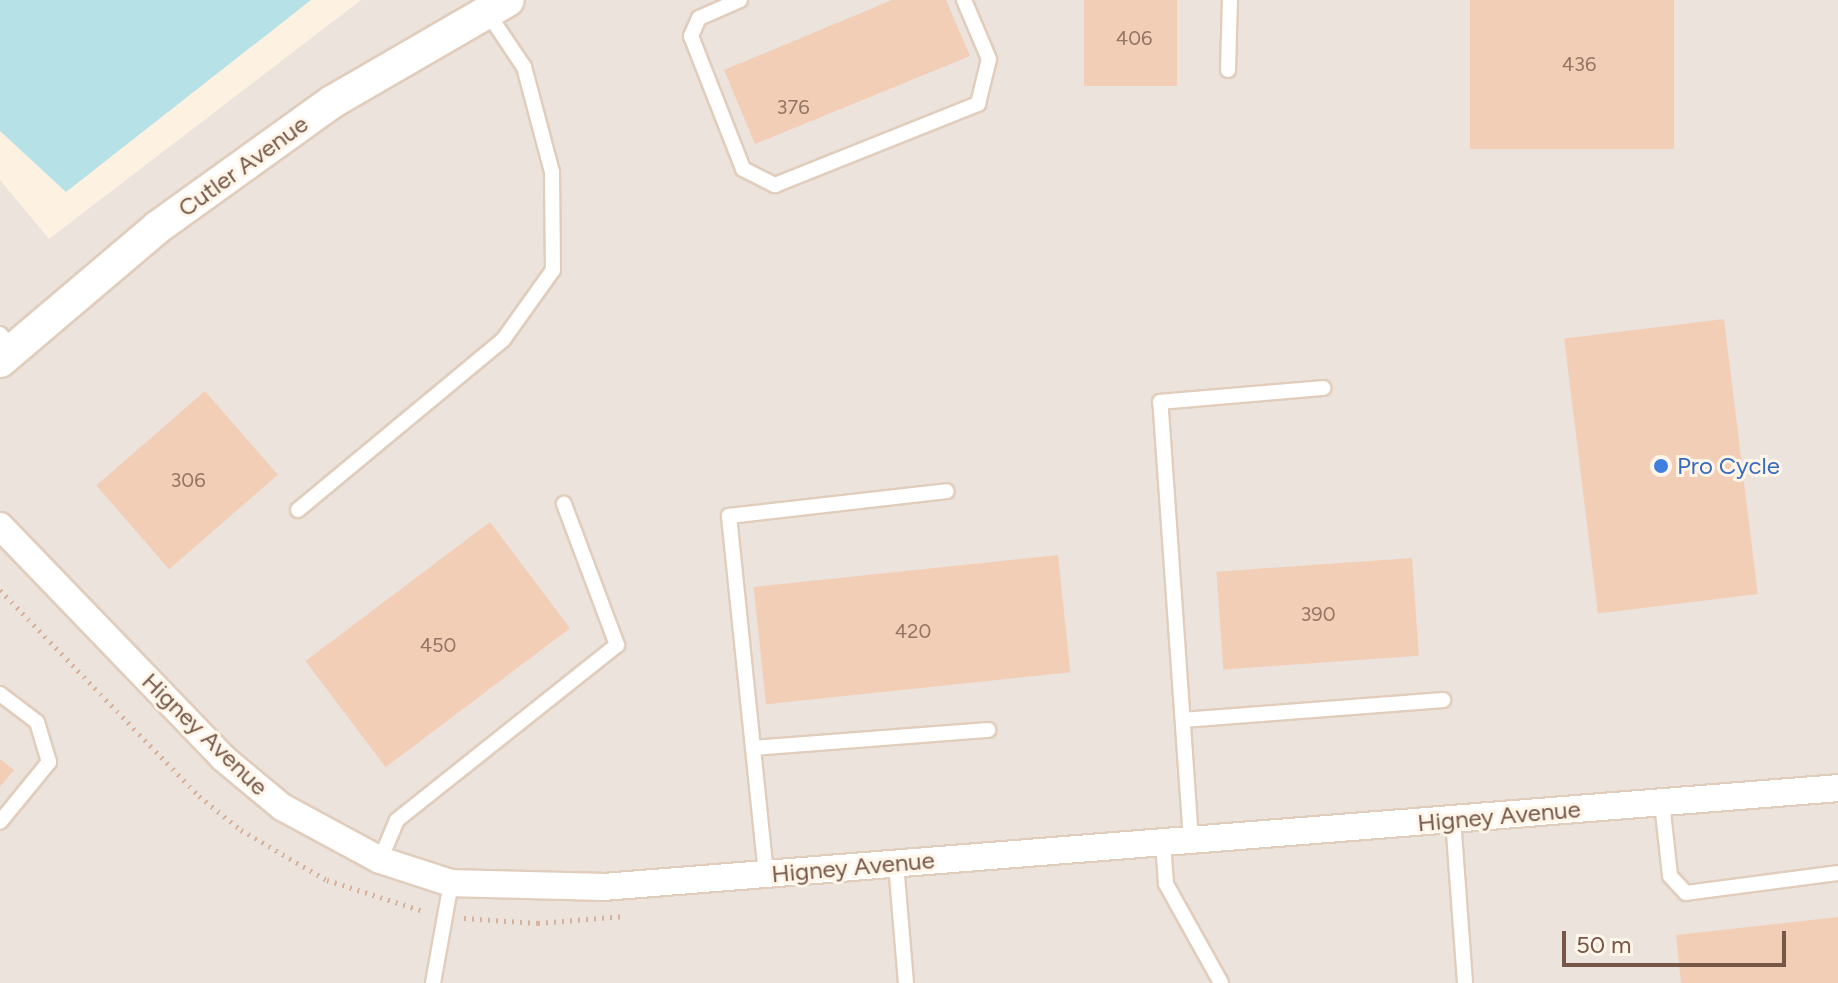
<!DOCTYPE html>
<html>
<head>
<meta charset="utf-8">
<style>
	body { margin:0 }
	#map { position:relative; width:1838px; height:983px; overflow:hidden; background:#fdf1e1; font-family:Figtree,sans-serif }
	div>[style] { position:absolute }
	.industrial>* { inset:0; background:#ebe3dc }
	.water>* { inset:0; background:#b5e1e7 }
	.building>* { inset:0; background:#f3ceb7; transform-origin:0 0 }
	.path>* { height:5px; margin-top:-2.5px; transform-origin:0; background:repeating-linear-gradient(90deg,#d8b19b 0 2px,transparent 0 8px) }
	.roads { filter:drop-shadow(2px 0 #e1cdbc) drop-shadow(-2px 0 #e1cdbc) drop-shadow(0 2px #e1cdbc) drop-shadow(0 -2px #e1cdbc) }
	.service>* { height:14px; margin:-7px; padding:0 7px; transform-origin:7px; border-radius:7px; background:#fff }
	.minor>* { height:26px; margin:-13px; padding:0 13px; transform-origin:13px; border-radius:13px; background:#fff }
	.tertiary>* { height:32px; margin:-16px; padding:0 16px; transform-origin:16px; border-radius:16px; background:#fff }
	.dots>* { width:22px; height:22px; translate:-50% -50%; box-sizing:border-box; border:4px solid #fff5e8; border-radius:50% }
	span { translate:-50% -50%; white-space:nowrap; text-align:center; line-height:1.15; -webkit-text-stroke:6px #fff5e8; paint-order:stroke }
	.number-label { font-size:20px; color:#947463 }
	.number-label span { -webkit-text-stroke-width:0 }
	.street-label { font-size:24px; color:#755647 }
	.shop-label { font-size:24px; color:#366cbe }
	.left { translate:0 -50%; text-align:left }
	.scale { position:absolute; left:1562px; top:931px; width:224px; height:36px; box-sizing:border-box; border:4px solid #755647; border-top:0; padding-left:10px; font-size:24px; line-height:28px; white-space:nowrap; color:#755647; -webkit-text-stroke:6px #fff5e8; paint-order:stroke }
</style>
</head>
<body>
<div id="map">
	<div class="industrial">
		<i style="clip-path:polygon(361px 0,1838px 0,1838px 983px,0 983px,0 180px,49px 239px)"></i>
	</div>
	<div class="water">
		<i style="clip-path:polygon(0 0,311px 0,66px 192px,0 131px)"></i>
	</div>
	<div class="building">
		<i style="clip-path:polygon(892px 0,946px 0,970px 56px,755px 144px,724px 70px)"></i>
		<i style="left:1084px;top:0;width:93px;height:86px"></i>
		<i style="left:1470px;top:0;width:204px;height:149px"></i>
		<i style="left:1724px;top:319px;width:277px;height:161px;rotate:83deg"></i>
		<i style="left:205px;top:391px;width:111px;height:144px;rotate:49deg"></i>
		<i style="left:490px;top:522px;width:133px;height:231px;rotate:53deg"></i>
		<i style="left:1058px;top:555px;width:118px;height:306px;rotate:84deg"></i>
		<i style="left:1412px;top:558px;width:98px;height:196px;rotate:86deg"></i>
		<i style="clip-path:polygon(0 759px,14px 770px,0 787px)"></i>
		<i style="clip-path:polygon(1838px 917px,1838px 983px,1681px 983px,1676px 935px)"></i>
	</div>
	<div class="path">
		<i style="left:0;top:590px;width:286px;rotate:46deg"></i>
		<i style="left:199px;top:796px;width:54px;rotate:39deg"></i>
		<i style="left:241px;top:830px;width:99px;rotate:30.2deg"></i>
		<i style="left:327px;top:880px;width:104px;rotate:17.9deg"></i>
		<i style="left:464px;top:918px;width:74px;rotate:3.9deg"></i>
		<i style="left:538px;top:923px;width:87px;rotate:-4.6deg"></i>
	</div>
	<div class="roads">
		<div class="service">
			<i style="left:740px;top:0;width:45px;rotate:156.3deg"></i>
			<i style="left:699px;top:18px;width:20px;rotate:114deg"></i>
			<i style="left:691px;top:36px;width:143px;rotate:68.6deg"></i>
			<i style="left:743px;top:169px;width:36px;rotate:27deg"></i>
			<i style="left:775px;top:185px;width:219px;rotate:-21.8deg"></i>
			<i style="left:978px;top:104px;width:46px;rotate:-76.3deg"></i>
			<i style="left:989px;top:59px;width:64px;rotate:-113deg"></i>
			<i style="left:1228px;top:70px;width:70px;rotate:-88.4deg"></i>
			<i style="left:0;top:334px;width:20px;rotate:49deg"></i>
			<i style="left:298px;top:510px;width:266px;rotate:-39.7deg"></i>
			<i style="left:503px;top:340px;width:86px;rotate:-54.5deg"></i>
			<i style="left:553px;top:270px;width:98px;rotate:-90.6deg"></i>
			<i style="left:552px;top:172px;width:109px;rotate:-104.9deg"></i>
			<i style="left:524px;top:67px;width:66px;rotate:-123.9deg"></i>
			<i style="left:0;top:694px;width:46px;rotate:37.1deg"></i>
			<i style="left:37px;top:722px;width:42px;rotate:73.3deg"></i>
			<i style="left:49px;top:762px;width:77px;rotate:129.2deg"></i>
			<i style="left:1183px;top:720px;width:261px;rotate:-4.4deg"></i>
			<i style="left:753px;top:748px;width:236px;rotate:-4.4deg"></i>
			<i style="left:1662px;top:803px;width:73px;rotate:83.7deg"></i>
			<i style="left:1670px;top:876px;width:23px;rotate:47deg"></i>
			<i style="left:1686px;top:893px;width:153px;rotate:-7.5deg"></i>
			<i style="left:1453px;top:819px;width:164px;rotate:85.8deg"></i>
			<i style="left:1191px;top:840px;width:439px;rotate:-94deg"></i>
			<i style="left:1160px;top:402px;width:164px;rotate:-4.9deg"></i>
			<i style="left:1163px;top:842px;width:42px;rotate:85.9deg"></i>
			<i style="left:1166px;top:884px;width:113px;rotate:60.9deg"></i>
			<i style="left:380px;top:860px;width:43px;rotate:-67deg"></i>
			<i style="left:397px;top:820px;width:281px;rotate:-38.5deg"></i>
			<i style="left:617px;top:645px;width:151px;rotate:-110.6deg"></i>
			<i style="left:896px;top:864px;width:119px;rotate:85.2deg"></i>
			<i style="left:766px;top:874px;width:360px;rotate:-95.9deg"></i>
			<i style="left:729px;top:516px;width:219px;rotate:-6.5deg"></i>
			<i style="left:433px;top:983px;width:102px;rotate:-79.8deg"></i>
		</div>
		<div class="minor">
			<i style="left:0;top:526px;width:322px;rotate:46.1deg"></i>
			<i style="left:223px;top:758px;width:77px;rotate:39.7deg"></i>
			<i style="left:282px;top:807px;width:111px;rotate:28.4deg"></i>
			<i style="left:380px;top:860px;width:75px;rotate:17.9deg"></i>
			<i style="left:451px;top:883px;width:152px;rotate:1.5deg"></i>
			<i style="left:603px;top:887px;width:1239px;rotate:-4.58deg"></i>
		</div>
		<div class="tertiary">
			<i style="left:0;top:361px;width:207px;rotate:-40.3deg"></i>
			<i style="left:158px;top:227px;width:214px;rotate:-35.7deg"></i>
			<i style="left:332px;top:102px;width:203px;rotate:-30.1deg"></i>
		</div>
	</div>
	<div class="dots">
		<i style="left:1661px;top:466px;background:#3f7fe0"></i>
	</div>
	<div class="number-label">
		<span style="left:1134px;top:38px">406</span>
		<span style="left:1579px;top:64px">436</span>
		<span style="left:793px;top:107px">376</span>
		<span style="left:188px;top:480px">306</span>
		<span style="left:1318px;top:614px">390</span>
		<span style="left:913px;top:631px">420</span>
		<span style="left:438px;top:645px">450</span>
	</div>
	<div class="street-label">
		<span style="left:243px;top:166px;rotate:-36deg">Cutler Avenue</span>
		<span style="left:205px;top:734px;rotate:44deg">Higney Avenue</span>
		<span style="left:1499px;top:816px;rotate:-5deg">Higney Avenue</span>
		<span style="left:853px;top:867px;rotate:-5deg">Higney Avenue</span>
	</div>
	<div class="shop-label">
		<span class="left" style="left:1677px;top:466px">Pro Cycle</span>
	</div>
	<div class="scale">50 m</div>
</div>
</body>
</html>
